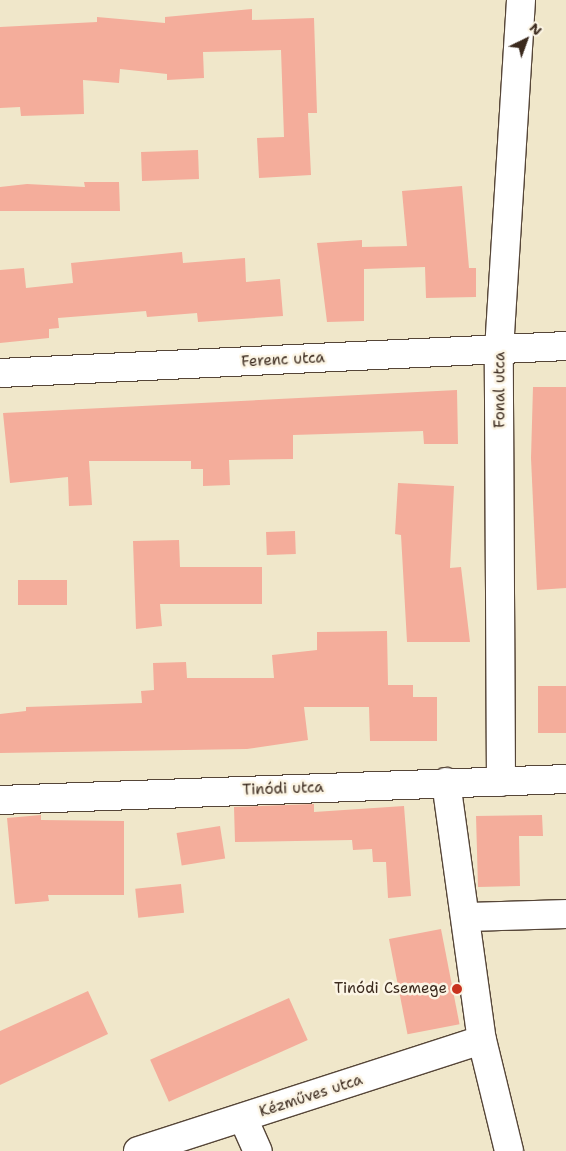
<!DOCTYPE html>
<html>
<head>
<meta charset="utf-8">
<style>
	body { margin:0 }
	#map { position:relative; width:566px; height:1151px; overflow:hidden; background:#f0e7ca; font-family:"Shantell Sans",sans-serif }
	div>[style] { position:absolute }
	.building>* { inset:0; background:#f4ad9b; transform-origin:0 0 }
	.roads { filter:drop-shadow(1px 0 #564638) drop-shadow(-1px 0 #564638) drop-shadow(0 1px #564638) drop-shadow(0 -1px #564638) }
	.street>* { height:28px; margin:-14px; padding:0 14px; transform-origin:14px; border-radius:14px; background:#fff }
	.dots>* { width:14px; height:14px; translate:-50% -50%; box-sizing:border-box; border:2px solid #fcf5e5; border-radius:50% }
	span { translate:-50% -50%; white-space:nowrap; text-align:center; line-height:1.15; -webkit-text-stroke:5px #fcf5e5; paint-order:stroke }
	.street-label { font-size:15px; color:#3b2a1e }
	.poi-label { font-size:15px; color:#3b2a1e }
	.right { translate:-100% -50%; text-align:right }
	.north { position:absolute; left:501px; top:15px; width:50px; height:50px; -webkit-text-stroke:4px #fcf5e5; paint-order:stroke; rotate:42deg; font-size:14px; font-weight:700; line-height:20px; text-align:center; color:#3b2a1e }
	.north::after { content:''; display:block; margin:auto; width:18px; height:22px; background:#3b2a1e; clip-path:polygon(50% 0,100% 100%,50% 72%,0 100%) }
</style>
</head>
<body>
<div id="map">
	<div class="building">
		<i style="clip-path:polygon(252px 9px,252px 20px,314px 18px,317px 113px,308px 113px,311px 175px,259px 178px,257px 138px,284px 137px,281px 50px,203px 52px,204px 78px,167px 80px,167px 74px,120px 69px,119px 83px,83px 80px,84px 114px,21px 116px,20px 107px,0 108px,0 27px,97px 22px,97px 17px,165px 23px,165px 17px)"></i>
		<i style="left:198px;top:150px;width:29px;height:57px;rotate:88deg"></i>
		<i style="clip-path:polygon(84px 182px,119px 182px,120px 211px,0 211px,0 187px,27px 184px,85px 187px)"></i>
		<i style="clip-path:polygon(462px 186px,469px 268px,476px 268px,476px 297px,426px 298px,425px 267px,364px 269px,364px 321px,327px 322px,317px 243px,362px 240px,362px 247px,407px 246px,402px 191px)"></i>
		<i style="clip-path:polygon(182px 252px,183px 263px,245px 258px,246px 282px,280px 279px,283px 316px,198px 322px,197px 313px,147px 317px,146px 311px,58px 318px,59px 328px,49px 329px,49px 338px,0 343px,0 270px,24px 268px,26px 288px,73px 283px,71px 263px)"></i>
		<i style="clip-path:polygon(533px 387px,566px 387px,566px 588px,537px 590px,531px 458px)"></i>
		<i style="clip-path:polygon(457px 390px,458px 444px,424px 444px,423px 431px,293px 435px,293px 459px,229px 460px,230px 485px,203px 486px,203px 469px,191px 469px,191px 461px,89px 461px,92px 505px,69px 506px,68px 477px,10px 483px,3px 413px)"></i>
		<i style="clip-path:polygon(398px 483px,454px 486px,450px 568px,461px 567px,470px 642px,407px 642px,401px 535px,395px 534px)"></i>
		<i style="left:295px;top:531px;width:23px;height:29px;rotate:88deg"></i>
		<i style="clip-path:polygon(179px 540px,180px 567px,262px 567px,262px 604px,160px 604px,162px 626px,136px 629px,133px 541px)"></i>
		<i style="left:18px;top:580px;width:49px;height:25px"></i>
		<i style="clip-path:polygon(387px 631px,388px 685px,413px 685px,413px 697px,437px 697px,437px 741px,370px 741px,369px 707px,304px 707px,308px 740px,247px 749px,0 753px,0 714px,26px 711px,26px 707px,142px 703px,141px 691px,154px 690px,153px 663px,186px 662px,187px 678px,274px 678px,272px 655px,317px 650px,317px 632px)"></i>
		<i style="left:566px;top:686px;width:47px;height:28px;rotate:90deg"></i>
		<i style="clip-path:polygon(314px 804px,314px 812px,404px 806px,411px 896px,388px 898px,386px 862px,373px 862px,372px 849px,353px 850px,352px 840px,235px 842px,234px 807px)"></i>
		<i style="clip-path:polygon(41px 815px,41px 820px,124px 821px,124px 895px,48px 895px,49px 901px,15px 904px,7px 818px)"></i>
		<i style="clip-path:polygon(542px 815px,543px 836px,519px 836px,520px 886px,478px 887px,476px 816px)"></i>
		<i style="left:220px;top:826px;width:33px;height:44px;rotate:81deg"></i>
		<i style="left:181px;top:884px;width:29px;height:46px;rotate:84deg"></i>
		<i style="left:441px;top:929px;width:97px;height:53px;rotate:79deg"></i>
		<i style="clip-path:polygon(88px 991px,108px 1034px,0 1085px,0 1031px)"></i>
		<i style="left:289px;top:998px;width:46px;height:152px;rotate:66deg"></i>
	</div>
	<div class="roads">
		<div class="street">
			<i style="left:0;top:373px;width:567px;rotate:-2.73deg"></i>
			<i style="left:446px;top:782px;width:260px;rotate:82.1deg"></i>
			<i style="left:482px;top:1040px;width:114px;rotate:76.3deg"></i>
			<i style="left:501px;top:782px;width:432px;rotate:-90.3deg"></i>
			<i style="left:499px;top:350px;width:351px;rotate:-86.4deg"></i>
			<i style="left:0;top:800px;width:566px;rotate:-2.12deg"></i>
			<i style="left:466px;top:917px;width:100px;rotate:-1.7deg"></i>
			<i style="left:243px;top:1118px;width:36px;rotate:66deg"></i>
			<i style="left:138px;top:1151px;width:361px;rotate:-17.9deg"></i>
		</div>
	</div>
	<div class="dots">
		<i style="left:457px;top:989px;background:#c8321e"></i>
	</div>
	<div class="street-label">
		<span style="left:283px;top:360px;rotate:-3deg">Ferenc utca</span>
		<span style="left:500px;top:390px;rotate:-90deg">Fonal utca</span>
		<span style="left:283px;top:789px;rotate:-2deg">Tinódi utca</span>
		<span style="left:311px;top:1096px;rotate:-18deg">Kézműves utca</span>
	</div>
	<div class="poi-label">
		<span class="right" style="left:447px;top:989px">Tinódi Csemege</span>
	</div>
	<div class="north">N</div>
</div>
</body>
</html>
